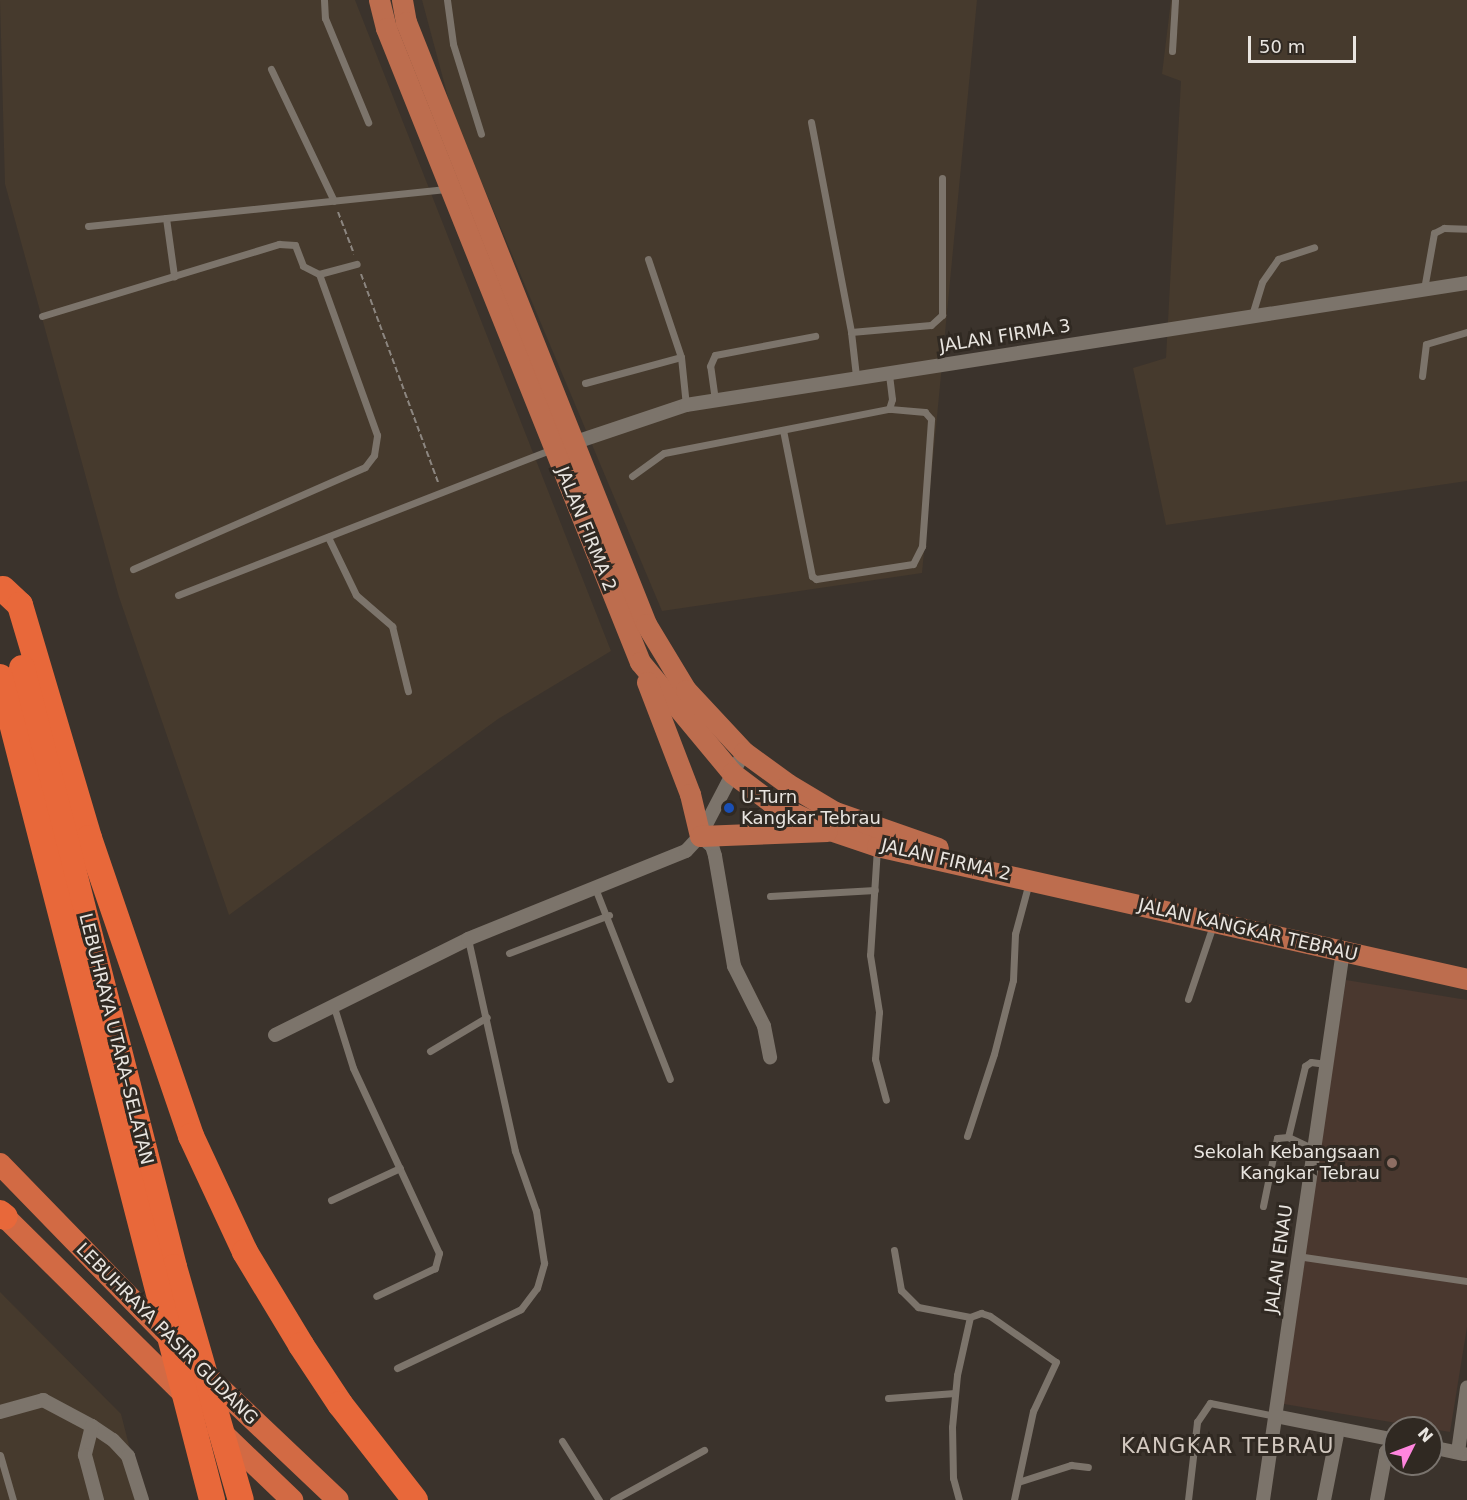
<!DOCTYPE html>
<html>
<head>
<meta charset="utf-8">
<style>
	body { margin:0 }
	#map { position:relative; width:1467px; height:1500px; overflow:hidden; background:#3b332c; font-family:"DejaVu Sans",sans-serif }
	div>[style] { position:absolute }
	.built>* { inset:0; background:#463a2d }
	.education>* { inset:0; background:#4a382f }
	.path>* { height:2px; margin-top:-1px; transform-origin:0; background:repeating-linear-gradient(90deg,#8c8680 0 6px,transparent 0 9px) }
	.service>* { height:7px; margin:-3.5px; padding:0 3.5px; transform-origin:3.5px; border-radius:3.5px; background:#7c746b }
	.minor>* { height:14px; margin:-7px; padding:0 7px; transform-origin:7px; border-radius:7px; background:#7c746b }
	.primary>* { height:21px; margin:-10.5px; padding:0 10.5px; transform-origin:10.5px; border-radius:10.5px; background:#bd6d4e }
	.trunk>* { height:22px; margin:-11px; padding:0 11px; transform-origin:11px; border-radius:11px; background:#d26a44 }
	.motorway>* { height:26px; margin:-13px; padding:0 13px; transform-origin:13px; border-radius:13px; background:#e8683a }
	.dots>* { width:16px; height:16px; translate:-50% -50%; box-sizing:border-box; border:3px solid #302922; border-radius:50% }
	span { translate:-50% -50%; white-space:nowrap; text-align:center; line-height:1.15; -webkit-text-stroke:6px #302922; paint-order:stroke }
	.street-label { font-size:18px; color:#e9e5e0 }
	.poi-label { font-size:18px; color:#e9e5e0 }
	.left { translate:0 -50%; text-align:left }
	.right { translate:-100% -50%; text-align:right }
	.quarter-label { font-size:21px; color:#d3c9c0; letter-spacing:1.5px }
	.north { position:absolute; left:1383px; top:1416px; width:60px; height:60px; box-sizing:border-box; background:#302922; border:2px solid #7a746e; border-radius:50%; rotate:48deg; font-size:16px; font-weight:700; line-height:24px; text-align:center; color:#e9e5e0 }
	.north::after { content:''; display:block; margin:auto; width:21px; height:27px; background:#ff85de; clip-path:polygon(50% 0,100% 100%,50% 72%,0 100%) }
	.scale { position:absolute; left:1248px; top:36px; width:108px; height:27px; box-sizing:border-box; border:3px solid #e9e5e0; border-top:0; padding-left:8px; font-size:18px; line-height:21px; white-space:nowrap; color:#e9e5e0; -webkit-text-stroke:4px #302922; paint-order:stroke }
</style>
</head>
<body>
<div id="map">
	<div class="built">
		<i style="clip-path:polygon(0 0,355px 0,611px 651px,498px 719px,229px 915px,119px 597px,5px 184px)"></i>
		<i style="clip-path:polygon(422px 0,977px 0,922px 573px,662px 611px,452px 112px)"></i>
		<i style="clip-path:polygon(1171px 0,1467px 0,1467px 481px,1166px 525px,1133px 368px,1166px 358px,1181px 81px,1162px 74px)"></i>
		<i style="clip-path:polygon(0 1292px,121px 1414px,143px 1500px,0 1500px)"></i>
	</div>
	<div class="education">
		<i style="clip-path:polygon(1346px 980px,1467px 1000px,1467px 1327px,1450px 1432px,1278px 1403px)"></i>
	</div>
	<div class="path">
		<i style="left:338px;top:212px;width:45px;rotate:69.1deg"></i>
		<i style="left:361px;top:274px;width:222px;rotate:69.7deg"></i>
	</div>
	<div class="service">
		<i style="left:324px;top:0;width:18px;rotate:87deg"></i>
		<i style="left:325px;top:18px;width:113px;rotate:67.5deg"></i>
		<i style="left:447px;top:0;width:44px;rotate:82.2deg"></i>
		<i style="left:453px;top:44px;width:94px;rotate:72.7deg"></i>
		<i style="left:1172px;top:51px;width:51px;rotate:-86.6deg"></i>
		<i style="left:271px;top:69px;width:146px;rotate:64.5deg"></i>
		<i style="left:811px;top:122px;width:214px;rotate:79.2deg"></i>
		<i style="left:851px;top:332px;width:44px;rotate:83.5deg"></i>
		<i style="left:166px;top:218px;width:59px;rotate:82.1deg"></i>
		<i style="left:88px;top:226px;width:360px;rotate:-5.9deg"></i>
		<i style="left:648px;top:259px;width:103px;rotate:71.4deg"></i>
		<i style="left:681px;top:357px;width:48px;rotate:84.1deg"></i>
		<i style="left:1424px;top:289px;width:57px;rotate:-79.9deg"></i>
		<i style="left:1434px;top:233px;width:11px;rotate:-27deg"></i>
		<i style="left:1444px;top:228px;width:23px;rotate:2deg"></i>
		<i style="left:1252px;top:315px;width:34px;rotate:-73deg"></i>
		<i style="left:1262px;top:282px;width:28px;rotate:-55deg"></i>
		<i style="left:1278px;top:259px;width:38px;rotate:-18deg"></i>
		<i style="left:42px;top:316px;width:248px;rotate:-16.9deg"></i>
		<i style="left:279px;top:244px;width:16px;rotate:4deg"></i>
		<i style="left:295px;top:245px;width:22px;rotate:69deg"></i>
		<i style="left:303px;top:266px;width:18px;rotate:27deg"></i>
		<i style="left:319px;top:274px;width:39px;rotate:-15deg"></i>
		<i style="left:851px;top:332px;width:80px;rotate:-5deg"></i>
		<i style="left:931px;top:325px;width:15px;rotate:-42deg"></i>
		<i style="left:942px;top:315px;width:137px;rotate:-90deg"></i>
		<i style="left:1422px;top:376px;width:32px;rotate:-83deg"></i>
		<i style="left:1426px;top:344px;width:43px;rotate:-16.3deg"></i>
		<i style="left:585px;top:383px;width:99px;rotate:-15.2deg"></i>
		<i style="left:715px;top:400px;width:34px;rotate:-98deg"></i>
		<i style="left:710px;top:366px;width:12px;rotate:-66deg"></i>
		<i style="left:715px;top:355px;width:102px;rotate:-10.8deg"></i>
		<i style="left:783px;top:430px;width:149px;rotate:78.8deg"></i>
		<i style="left:812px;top:576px;width:5px;rotate:37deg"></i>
		<i style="left:816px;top:579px;width:98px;rotate:-8.8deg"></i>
		<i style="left:913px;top:564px;width:20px;rotate:-63deg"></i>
		<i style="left:922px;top:546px;width:127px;rotate:-85.9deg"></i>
		<i style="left:931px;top:419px;width:9px;rotate:-131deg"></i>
		<i style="left:925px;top:412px;width:36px;rotate:-175deg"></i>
		<i style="left:632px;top:476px;width:39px;rotate:-36deg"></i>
		<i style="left:664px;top:453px;width:229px;rotate:-11.1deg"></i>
		<i style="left:889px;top:409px;width:10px;rotate:-73deg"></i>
		<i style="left:892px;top:399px;width:26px;rotate:-97deg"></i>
		<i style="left:328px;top:537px;width:64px;rotate:64.2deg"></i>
		<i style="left:356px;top:595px;width:48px;rotate:40.7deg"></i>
		<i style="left:392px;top:626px;width:67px;rotate:76.2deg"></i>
		<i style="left:133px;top:569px;width:253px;rotate:-23.7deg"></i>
		<i style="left:365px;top:467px;width:15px;rotate:-53deg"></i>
		<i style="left:374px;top:455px;width:20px;rotate:-81deg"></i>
		<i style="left:377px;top:435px;width:171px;rotate:-109.8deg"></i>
		<i style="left:178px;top:595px;width:402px;rotate:-21.3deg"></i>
		<i style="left:877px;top:848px;width:107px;rotate:93.7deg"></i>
		<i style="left:870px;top:955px;width:58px;rotate:81deg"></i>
		<i style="left:879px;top:1012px;width:47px;rotate:94.9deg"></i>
		<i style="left:875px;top:1059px;width:42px;rotate:75deg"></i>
		<i style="left:595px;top:888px;width:205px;rotate:68.6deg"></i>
		<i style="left:770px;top:896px;width:105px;rotate:-3.3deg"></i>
		<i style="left:509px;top:953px;width:107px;rotate:-20.8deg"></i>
		<i style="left:1188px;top:999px;width:78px;rotate:-71.3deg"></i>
		<i style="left:333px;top:1004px;width:67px;rotate:72.6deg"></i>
		<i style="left:353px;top:1068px;width:204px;rotate:65.1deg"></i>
		<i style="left:439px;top:1253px;width:16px;rotate:105deg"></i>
		<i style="left:435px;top:1268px;width:65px;rotate:154.6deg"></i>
		<i style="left:430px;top:1051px;width:66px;rotate:-30.8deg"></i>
		<i style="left:967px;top:1136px;width:86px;rotate:-71.8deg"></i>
		<i style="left:994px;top:1054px;width:76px;rotate:-75.6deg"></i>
		<i style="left:1013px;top:980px;width:46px;rotate:-87.5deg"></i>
		<i style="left:1015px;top:934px;width:54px;rotate:-74.9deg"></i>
		<i style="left:1288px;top:1137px;width:73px;rotate:-76.5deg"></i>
		<i style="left:1305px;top:1066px;width:7px;rotate:-34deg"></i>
		<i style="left:1311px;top:1062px;width:15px;rotate:8deg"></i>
		<i style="left:331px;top:1200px;width:76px;rotate:-24.9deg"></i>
		<i style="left:1263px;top:1206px;width:69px;rotate:-78.4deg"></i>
		<i style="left:1277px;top:1138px;width:11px;rotate:-5deg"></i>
		<i style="left:1288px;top:1137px;width:29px;rotate:25deg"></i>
		<i style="left:894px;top:1250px;width:41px;rotate:80.1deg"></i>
		<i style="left:901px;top:1290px;width:24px;rotate:45deg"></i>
		<i style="left:918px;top:1307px;width:53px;rotate:10.9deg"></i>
		<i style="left:970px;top:1317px;width:12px;rotate:-20deg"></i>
		<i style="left:981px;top:1313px;width:9px;rotate:18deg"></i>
		<i style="left:990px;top:1316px;width:80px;rotate:34.9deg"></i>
		<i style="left:1056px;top:1362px;width:54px;rotate:115.1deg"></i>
		<i style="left:1033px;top:1411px;width:91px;rotate:102.1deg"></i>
		<i style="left:1297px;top:1256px;width:172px;rotate:8.4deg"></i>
		<i style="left:397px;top:1368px;width:137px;rotate:-25.4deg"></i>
		<i style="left:521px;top:1309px;width:26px;rotate:-53deg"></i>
		<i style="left:537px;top:1288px;width:26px;rotate:-74deg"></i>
		<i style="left:544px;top:1263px;width:53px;rotate:-98.7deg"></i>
		<i style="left:536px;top:1211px;width:64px;rotate:-109.3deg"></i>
		<i style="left:515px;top:1151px;width:217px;rotate:-102.5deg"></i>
		<i style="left:888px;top:1398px;width:67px;rotate:-4.3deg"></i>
		<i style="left:562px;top:1441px;width:70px;rotate:57.9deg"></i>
		<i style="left:0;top:1455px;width:47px;rotate:73.9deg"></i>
		<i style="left:1018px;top:1482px;width:56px;rotate:-17.8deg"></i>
		<i style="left:1071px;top:1465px;width:17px;rotate:7deg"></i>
		<i style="left:613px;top:1500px;width:104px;rotate:-28.8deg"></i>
		<i style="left:959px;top:1500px;width:23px;rotate:-105deg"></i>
		<i style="left:953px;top:1478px;width:51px;rotate:-91.1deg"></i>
		<i style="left:952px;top:1427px;width:52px;rotate:-84.5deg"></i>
		<i style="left:957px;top:1375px;width:59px;rotate:-77.4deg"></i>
		<i style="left:1188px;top:1500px;width:79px;rotate:-83.4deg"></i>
		<i style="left:1197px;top:1422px;width:23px;rotate:-56deg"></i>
		<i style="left:1210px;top:1403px;width:66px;rotate:11.3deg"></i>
	</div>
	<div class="minor">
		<i style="left:567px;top:445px;width:126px;rotate:-18.6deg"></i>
		<i style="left:686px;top:405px;width:790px;rotate:-8.88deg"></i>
		<i style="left:700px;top:836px;width:16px;rotate:40deg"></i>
		<i style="left:712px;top:846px;width:10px;rotate:73deg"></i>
		<i style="left:715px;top:856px;width:112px;rotate:80.2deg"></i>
		<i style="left:734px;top:966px;width:67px;rotate:63.4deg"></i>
		<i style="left:764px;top:1026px;width:32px;rotate:79deg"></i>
		<i style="left:275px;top:1035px;width:216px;rotate:-26.4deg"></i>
		<i style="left:468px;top:939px;width:235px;rotate:-22deg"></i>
		<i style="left:686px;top:851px;width:21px;rotate:-47deg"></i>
		<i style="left:700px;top:836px;width:95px;rotate:-62.4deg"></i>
		<i style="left:0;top:1412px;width:45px;rotate:-15.6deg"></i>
		<i style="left:43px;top:1400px;width:55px;rotate:28deg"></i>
		<i style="left:92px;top:1426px;width:25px;rotate:34deg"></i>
		<i style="left:113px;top:1440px;width:22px;rotate:47deg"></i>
		<i style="left:128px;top:1456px;width:46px;rotate:72.3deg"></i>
		<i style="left:1275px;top:1416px;width:122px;rotate:11.3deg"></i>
		<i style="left:92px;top:1426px;width:30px;rotate:104deg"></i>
		<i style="left:85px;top:1455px;width:47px;rotate:75.1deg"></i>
		<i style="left:1431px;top:1447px;width:34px;rotate:12deg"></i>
		<i style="left:1458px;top:1452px;width:65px;rotate:-82deg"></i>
		<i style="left:1263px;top:1500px;width:555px;rotate:-81.71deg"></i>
		<i style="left:1324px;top:1500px;width:72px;rotate:-78.8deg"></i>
		<i style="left:1377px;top:1500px;width:49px;rotate:-79.4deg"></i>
		<i style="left:1386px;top:1452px;width:13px;rotate:-48deg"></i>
	</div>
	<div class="primary">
		<i style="left:379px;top:0;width:29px;rotate:76deg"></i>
		<i style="left:386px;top:28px;width:683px;rotate:68.17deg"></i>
		<i style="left:640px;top:662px;width:144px;rotate:50.3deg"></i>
		<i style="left:732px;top:773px;width:50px;rotate:36.9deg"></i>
		<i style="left:772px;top:803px;width:64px;rotate:25deg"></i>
		<i style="left:830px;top:830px;width:50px;rotate:18.8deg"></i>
		<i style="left:877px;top:846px;width:605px;rotate:12.7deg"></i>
		<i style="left:402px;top:0;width:22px;rotate:80deg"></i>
		<i style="left:406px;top:22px;width:648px;rotate:68.26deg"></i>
		<i style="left:646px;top:624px;width:77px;rotate:58.8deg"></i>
		<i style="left:686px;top:690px;width:85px;rotate:46.9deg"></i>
		<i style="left:744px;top:752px;width:54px;rotate:36deg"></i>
		<i style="left:788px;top:784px;width:55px;rotate:30.8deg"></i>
		<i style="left:835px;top:812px;width:109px;rotate:19.3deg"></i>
		<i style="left:647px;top:682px;width:120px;rotate:69deg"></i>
		<i style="left:690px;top:794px;width:43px;rotate:76.6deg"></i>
		<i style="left:700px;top:836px;width:127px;rotate:-2.3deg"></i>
	</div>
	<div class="trunk">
		<i style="left:0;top:1164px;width:251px;rotate:45.8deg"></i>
		<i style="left:0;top:1212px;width:266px;rotate:44.7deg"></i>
		<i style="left:202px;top:1371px;width:187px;rotate:43.5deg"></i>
		<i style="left:218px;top:1429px;width:103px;rotate:43.8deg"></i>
	</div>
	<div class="motorway">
		<i style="left:3px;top:589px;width:23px;rotate:43deg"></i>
		<i style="left:20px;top:605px;width:243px;rotate:73.5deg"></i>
		<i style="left:89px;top:838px;width:315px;rotate:71.1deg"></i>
		<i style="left:191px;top:1136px;width:128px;rotate:65deg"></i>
		<i style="left:245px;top:1252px;width:109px;rotate:58.9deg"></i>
		<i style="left:301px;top:1345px;width:71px;rotate:56.5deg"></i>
		<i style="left:340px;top:1404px;width:122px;rotate:52deg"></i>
		<i style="left:22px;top:668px;width:618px;rotate:75.76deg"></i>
		<i style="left:174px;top:1267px;width:242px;rotate:74deg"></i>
		<i style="left:0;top:677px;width:850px;rotate:75.55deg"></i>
		<i style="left:0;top:1213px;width:6px;rotate:39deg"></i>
	</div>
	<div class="dots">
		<i style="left:729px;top:808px;background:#1a4fb4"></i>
		<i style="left:1392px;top:1163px;background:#8d6e63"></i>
	</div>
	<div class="street-label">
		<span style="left:1005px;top:336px;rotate:-9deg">JALAN FIRMA 3</span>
		<span style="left:586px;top:529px;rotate:68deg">JALAN FIRMA 2</span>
		<span style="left:946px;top:860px;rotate:13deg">JALAN FIRMA 2</span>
		<span style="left:1248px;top:930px;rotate:13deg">JALAN KANGKAR TEBRAU</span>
		<span style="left:116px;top:1039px;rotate:76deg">LEBUHRAYA UTARA–SELATAN</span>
		<span style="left:1279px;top:1259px;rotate:-82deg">JALAN ENAU</span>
		<span style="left:167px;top:1334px;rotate:45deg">LEBUHRAYA PASIR GUDANG</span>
	</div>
	<div class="poi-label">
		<span class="left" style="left:741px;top:808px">U-Turn<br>Kangkar Tebrau</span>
		<span class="right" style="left:1380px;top:1163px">Sekolah Kebangsaan<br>Kangkar Tebrau</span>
	</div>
	<div class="quarter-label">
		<span style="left:1228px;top:1446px">KANGKAR TEBRAU</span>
	</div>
	<div class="north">N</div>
	<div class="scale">50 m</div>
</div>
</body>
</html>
